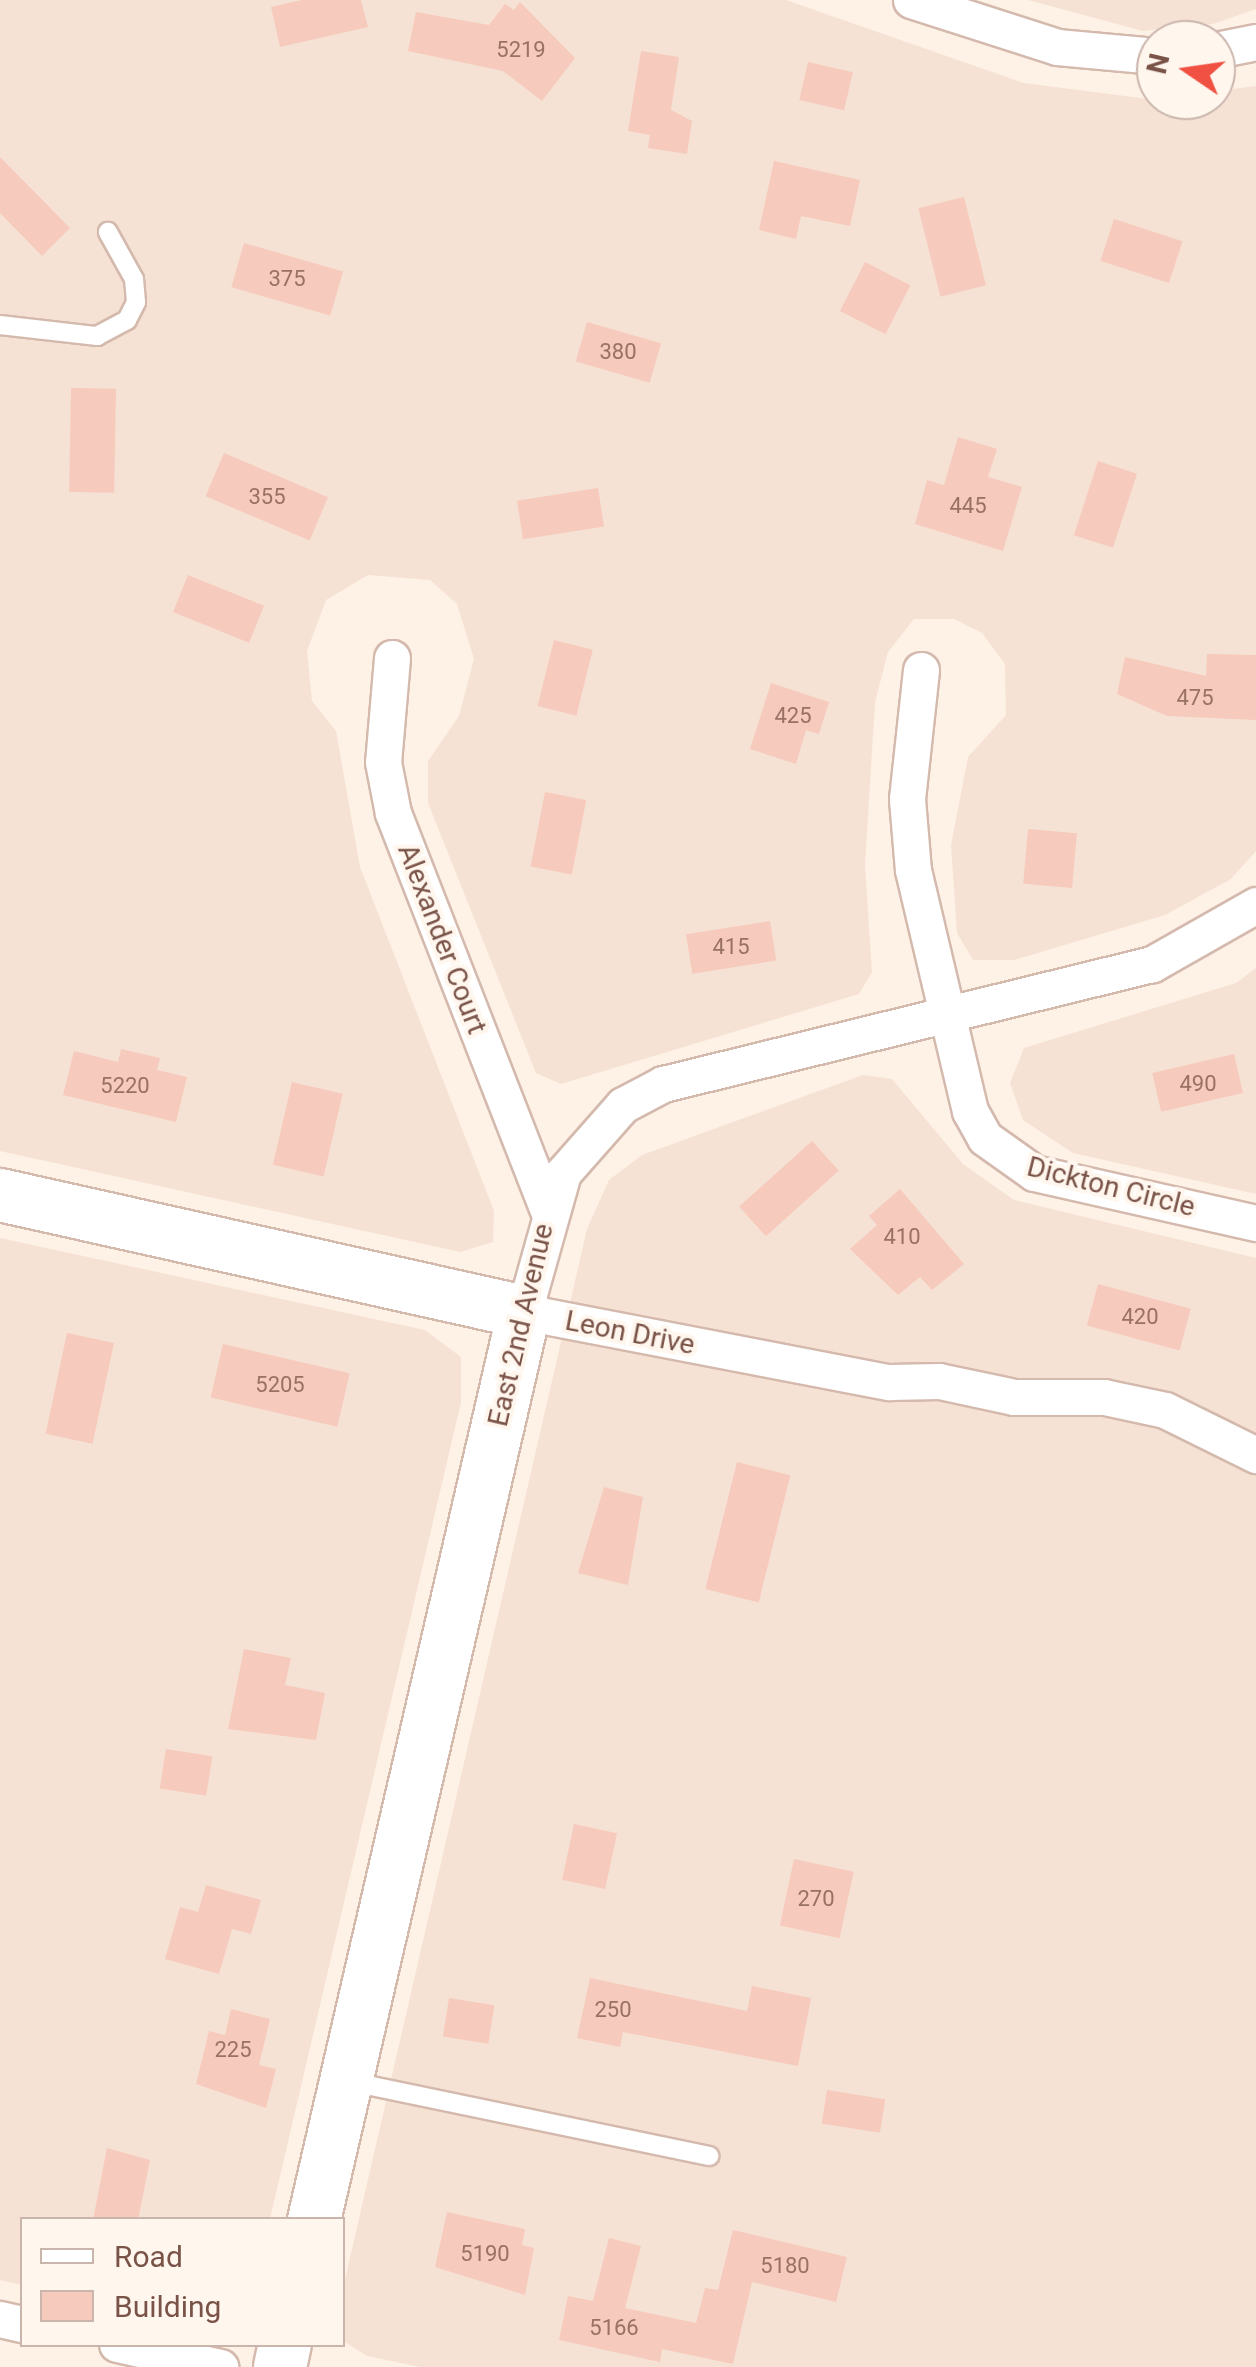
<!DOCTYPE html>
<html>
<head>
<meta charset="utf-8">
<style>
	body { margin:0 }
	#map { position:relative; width:1256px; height:2367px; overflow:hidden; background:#fef1e6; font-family:Roboto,sans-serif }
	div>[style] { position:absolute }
	.residential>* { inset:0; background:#f6e2d4 }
	.building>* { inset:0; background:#f6cabc; transform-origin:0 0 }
	.roads { filter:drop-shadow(2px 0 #d4b9ad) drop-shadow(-2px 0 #d4b9ad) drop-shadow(0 2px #d4b9ad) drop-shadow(0 -2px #d4b9ad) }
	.lane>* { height:18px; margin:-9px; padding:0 9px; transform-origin:9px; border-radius:9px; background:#fff }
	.street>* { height:35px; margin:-17.5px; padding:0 17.5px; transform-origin:17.5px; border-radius:17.5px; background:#fff }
	.secondary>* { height:52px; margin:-26px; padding:0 26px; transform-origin:26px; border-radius:26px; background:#fff }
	span { translate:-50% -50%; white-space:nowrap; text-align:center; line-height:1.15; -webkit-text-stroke:8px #fff6ee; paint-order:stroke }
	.number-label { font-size:22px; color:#997165 }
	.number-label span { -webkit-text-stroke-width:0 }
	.street-label { font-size:28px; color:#7a5348 }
	.legend { position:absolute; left:20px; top:2217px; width:325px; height:130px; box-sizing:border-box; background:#fff6ee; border:2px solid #cab5ac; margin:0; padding:12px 18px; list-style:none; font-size:30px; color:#7a5348 }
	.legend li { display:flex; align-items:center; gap:20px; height:50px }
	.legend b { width:50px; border:2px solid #cab5ac }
	.north { position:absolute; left:1136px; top:20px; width:100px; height:100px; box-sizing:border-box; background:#fff6ee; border:2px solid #cab5ac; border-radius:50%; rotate:283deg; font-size:28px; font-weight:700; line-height:40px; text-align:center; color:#7a5348 }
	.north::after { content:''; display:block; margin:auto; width:35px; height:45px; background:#f15143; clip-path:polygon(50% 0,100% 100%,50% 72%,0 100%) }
</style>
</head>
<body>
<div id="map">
	<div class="residential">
		<i style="clip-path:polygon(0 0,786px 0,1024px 83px,1156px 100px,1216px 100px,1216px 91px,1256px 86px,1256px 851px,1231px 879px,1165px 915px,1014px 960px,973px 960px,957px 933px,951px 845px,968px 757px,1006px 715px,1005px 664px,982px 633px,954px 619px,914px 619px,888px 652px,875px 702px,865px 866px,872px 972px,859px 994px,561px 1084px,536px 1073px,428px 803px,428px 761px,459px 716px,474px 659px,457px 604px,430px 580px,368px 575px,326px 600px,307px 651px,312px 701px,336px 731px,360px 867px,494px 1211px,493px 1242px,460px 1252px,0 1151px)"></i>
		<i style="clip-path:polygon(1028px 0,1256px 0,1256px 9px,1213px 24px,1143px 31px)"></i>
		<i style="clip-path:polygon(1256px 968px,1256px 1194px,1073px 1153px,1023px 1120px,1010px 1083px,1024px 1048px,1236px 983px)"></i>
		<i style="clip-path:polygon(863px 1075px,892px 1079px,963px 1164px,1014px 1200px,1256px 1258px,1256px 2367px,420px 2367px,367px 2356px,345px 2342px,343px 2288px,587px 1229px,609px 1180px,642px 1155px)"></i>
		<i style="clip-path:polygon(0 1238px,425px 1330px,461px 1357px,461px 1402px,270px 2219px,22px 2220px,22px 2285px,0 2280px)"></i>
	</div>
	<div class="building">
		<i style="clip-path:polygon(302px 0,361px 0,368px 27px,280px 47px,271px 7px)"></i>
		<i style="clip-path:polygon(520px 2px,575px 58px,542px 101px,503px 71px,408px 51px,416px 12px,489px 25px,505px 4px,514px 10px)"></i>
		<i style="clip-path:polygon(641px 51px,679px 57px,671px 110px,692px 121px,687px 154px,648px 148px,650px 135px,628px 131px)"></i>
		<i style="left:808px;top:62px;width:46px;height:39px;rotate:13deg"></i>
		<i style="clip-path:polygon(0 157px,70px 228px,42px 256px,0 213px)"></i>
		<i style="clip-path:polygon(774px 161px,860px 180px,850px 226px,801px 216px,796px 239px,759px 230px)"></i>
		<i style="left:964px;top:197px;width:91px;height:47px;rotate:76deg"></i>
		<i style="left:1114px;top:219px;width:72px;height:44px;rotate:18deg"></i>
		<i style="left:244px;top:243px;width:103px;height:46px;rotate:16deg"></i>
		<i style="left:865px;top:262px;width:51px;height:55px;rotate:27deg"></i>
		<i style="left:587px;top:322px;width:77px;height:41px;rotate:16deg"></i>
		<i style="left:71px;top:388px;width:45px;height:104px;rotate:1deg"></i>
		<i style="clip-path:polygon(958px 437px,997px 449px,988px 477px,1022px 487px,1003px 551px,915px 524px,927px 480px,944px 485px)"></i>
		<i style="left:224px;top:453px;width:113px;height:47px;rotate:23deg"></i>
		<i style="left:1098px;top:461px;width:41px;height:78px;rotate:18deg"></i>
		<i style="left:598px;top:488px;width:39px;height:82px;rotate:81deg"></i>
		<i style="left:188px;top:575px;width:82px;height:40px;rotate:22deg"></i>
		<i style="left:554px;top:640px;width:40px;height:68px;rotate:14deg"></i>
		<i style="clip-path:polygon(1207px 654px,1256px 655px,1256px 720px,1167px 716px,1117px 694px,1125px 657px,1206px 676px)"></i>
		<i style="clip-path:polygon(771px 683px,829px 702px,819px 734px,806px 730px,796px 764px,750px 749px)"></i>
		<i style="left:545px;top:792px;width:42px;height:76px;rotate:11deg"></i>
		<i style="left:1028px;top:829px;width:49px;height:55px;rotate:5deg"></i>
		<i style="left:770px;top:921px;width:40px;height:85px;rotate:81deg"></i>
		<i style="clip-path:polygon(121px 1049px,160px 1058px,157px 1070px,187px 1077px,176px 1122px,63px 1095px,74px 1051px,118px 1062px)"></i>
		<i style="left:1234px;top:1054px;width:40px;height:84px;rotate:77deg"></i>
		<i style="left:292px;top:1082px;width:52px;height:85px;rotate:13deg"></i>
		<i style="left:812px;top:1141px;width:40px;height:98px;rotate:48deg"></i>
		<i style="clip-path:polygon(900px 1189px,964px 1264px,932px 1290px,920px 1277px,898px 1295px,850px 1249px,877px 1225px,869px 1216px)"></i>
		<i style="left:1098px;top:1284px;width:96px;height:43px;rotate:15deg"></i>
		<i style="left:67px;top:1333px;width:48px;height:103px;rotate:12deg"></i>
		<i style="left:223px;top:1344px;width:130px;height:55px;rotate:13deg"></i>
		<i style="left:737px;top:1462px;width:55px;height:131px;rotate:14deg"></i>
		<i style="clip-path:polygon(604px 1487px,643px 1497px,628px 1585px,578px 1573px)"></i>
		<i style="clip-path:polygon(244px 1649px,291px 1658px,285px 1685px,325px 1693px,316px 1740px,228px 1729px)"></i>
		<i style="left:166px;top:1749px;width:47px;height:40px;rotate:9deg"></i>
		<i style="left:574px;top:1824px;width:44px;height:57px;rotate:12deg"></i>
		<i style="left:794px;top:1859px;width:61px;height:68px;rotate:12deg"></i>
		<i style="clip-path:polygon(206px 1885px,261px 1900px,251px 1934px,232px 1929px,219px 1974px,165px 1959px,180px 1907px,198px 1912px)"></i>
		<i style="clip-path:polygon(590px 1978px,747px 2011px,752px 1986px,811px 1998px,798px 2066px,623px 2032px,620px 2047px,577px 2038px)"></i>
		<i style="left:449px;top:1998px;width:46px;height:39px;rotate:9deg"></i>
		<i style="clip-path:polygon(231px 2009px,270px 2019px,259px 2065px,276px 2069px,266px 2108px,196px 2084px,209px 2031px,225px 2035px)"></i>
		<i style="left:827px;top:2090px;width:59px;height:34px;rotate:9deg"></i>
		<i style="clip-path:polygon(107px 2148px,150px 2160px,138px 2220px,93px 2220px)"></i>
		<i style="clip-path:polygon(447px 2212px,525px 2229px,522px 2245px,534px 2248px,525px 2295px,435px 2267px)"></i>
		<i style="clip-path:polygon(733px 2230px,847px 2257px,836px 2302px,752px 2282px,733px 2364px,662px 2349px,660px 2362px,559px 2340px,568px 2296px,593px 2301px,609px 2238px,641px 2246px,625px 2308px,696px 2323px,705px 2288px,718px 2290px)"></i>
	</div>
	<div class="roads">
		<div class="lane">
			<i style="left:0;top:325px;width:98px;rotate:6.5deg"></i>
			<i style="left:97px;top:336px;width:34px;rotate:-28deg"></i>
			<i style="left:127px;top:320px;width:20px;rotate:-63deg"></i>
			<i style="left:136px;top:302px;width:23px;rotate:-95deg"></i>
			<i style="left:134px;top:279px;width:54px;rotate:-119deg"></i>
			<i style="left:352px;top:2082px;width:365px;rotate:11.7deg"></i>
		</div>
		<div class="street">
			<i style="left:911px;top:0;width:153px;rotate:17.8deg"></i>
			<i style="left:1057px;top:47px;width:99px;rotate:5.2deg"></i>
			<i style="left:1216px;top:50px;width:41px;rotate:-11.3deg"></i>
			<i style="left:392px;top:658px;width:104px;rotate:94.9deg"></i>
			<i style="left:383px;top:762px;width:52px;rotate:78.9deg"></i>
			<i style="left:393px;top:813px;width:426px;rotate:68.7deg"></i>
			<i style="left:921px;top:670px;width:130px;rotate:96.2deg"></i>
			<i style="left:907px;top:799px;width:71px;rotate:85.2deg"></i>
			<i style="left:913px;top:870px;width:248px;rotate:76.7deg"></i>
			<i style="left:970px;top:1111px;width:31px;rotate:61deg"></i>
			<i style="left:985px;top:1138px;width:60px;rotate:35.5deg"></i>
			<i style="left:1034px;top:1173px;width:228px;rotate:12.7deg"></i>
			<i style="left:1256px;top:905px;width:120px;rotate:150.4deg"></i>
			<i style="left:1152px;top:964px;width:504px;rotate:166.21deg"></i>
			<i style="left:663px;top:1084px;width:45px;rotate:152.3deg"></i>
			<i style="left:623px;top:1105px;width:91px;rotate:131.4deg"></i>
			<i style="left:563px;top:1173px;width:144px;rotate:105.7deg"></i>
			<i style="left:524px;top:1312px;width:372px;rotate:10.9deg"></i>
			<i style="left:889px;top:1382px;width:50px;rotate:-1.1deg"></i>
			<i style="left:939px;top:1381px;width:77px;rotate:12deg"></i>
			<i style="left:1014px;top:1397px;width:90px"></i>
			<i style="left:1104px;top:1397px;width:62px;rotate:12deg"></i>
			<i style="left:1165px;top:1410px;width:102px;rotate:26.3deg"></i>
			<i style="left:0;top:2319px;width:23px;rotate:13deg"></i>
			<i style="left:117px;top:2344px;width:106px;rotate:12.6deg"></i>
		</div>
		<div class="secondary">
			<i style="left:0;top:1195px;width:537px;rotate:12.59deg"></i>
			<i style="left:524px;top:1312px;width:932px;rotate:103.02deg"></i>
			<i style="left:280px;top:2367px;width:24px;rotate:-78deg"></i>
		</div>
	</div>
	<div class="number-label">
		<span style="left:521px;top:50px">5219</span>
		<span style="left:287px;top:279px">375</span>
		<span style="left:618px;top:352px">380</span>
		<span style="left:267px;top:497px">355</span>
		<span style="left:968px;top:506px">445</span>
		<span style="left:1195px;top:698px">475</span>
		<span style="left:793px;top:716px">425</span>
		<span style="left:731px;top:947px">415</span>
		<span style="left:1198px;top:1084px">490</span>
		<span style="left:125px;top:1086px">5220</span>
		<span style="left:902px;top:1237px">410</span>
		<span style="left:1140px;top:1317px">420</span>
		<span style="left:280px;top:1385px">5205</span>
		<span style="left:816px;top:1899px">270</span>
		<span style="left:613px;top:2010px">250</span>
		<span style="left:233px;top:2050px">225</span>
		<span style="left:485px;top:2254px">5190</span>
		<span style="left:785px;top:2266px">5180</span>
		<span style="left:614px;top:2328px">5166</span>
	</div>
	<div class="street-label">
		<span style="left:442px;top:939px;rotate:69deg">Alexander Court</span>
		<span style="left:1111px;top:1187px;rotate:14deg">Dickton Circle</span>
		<span style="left:521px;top:1325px;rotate:-77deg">East 2nd Avenue</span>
		<span style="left:630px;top:1333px;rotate:11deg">Leon Drive</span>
	</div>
	<ul class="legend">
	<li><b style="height:12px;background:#fff"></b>Road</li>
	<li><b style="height:28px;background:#f6cabc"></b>Building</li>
	</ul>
	<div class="north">N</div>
</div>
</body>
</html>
